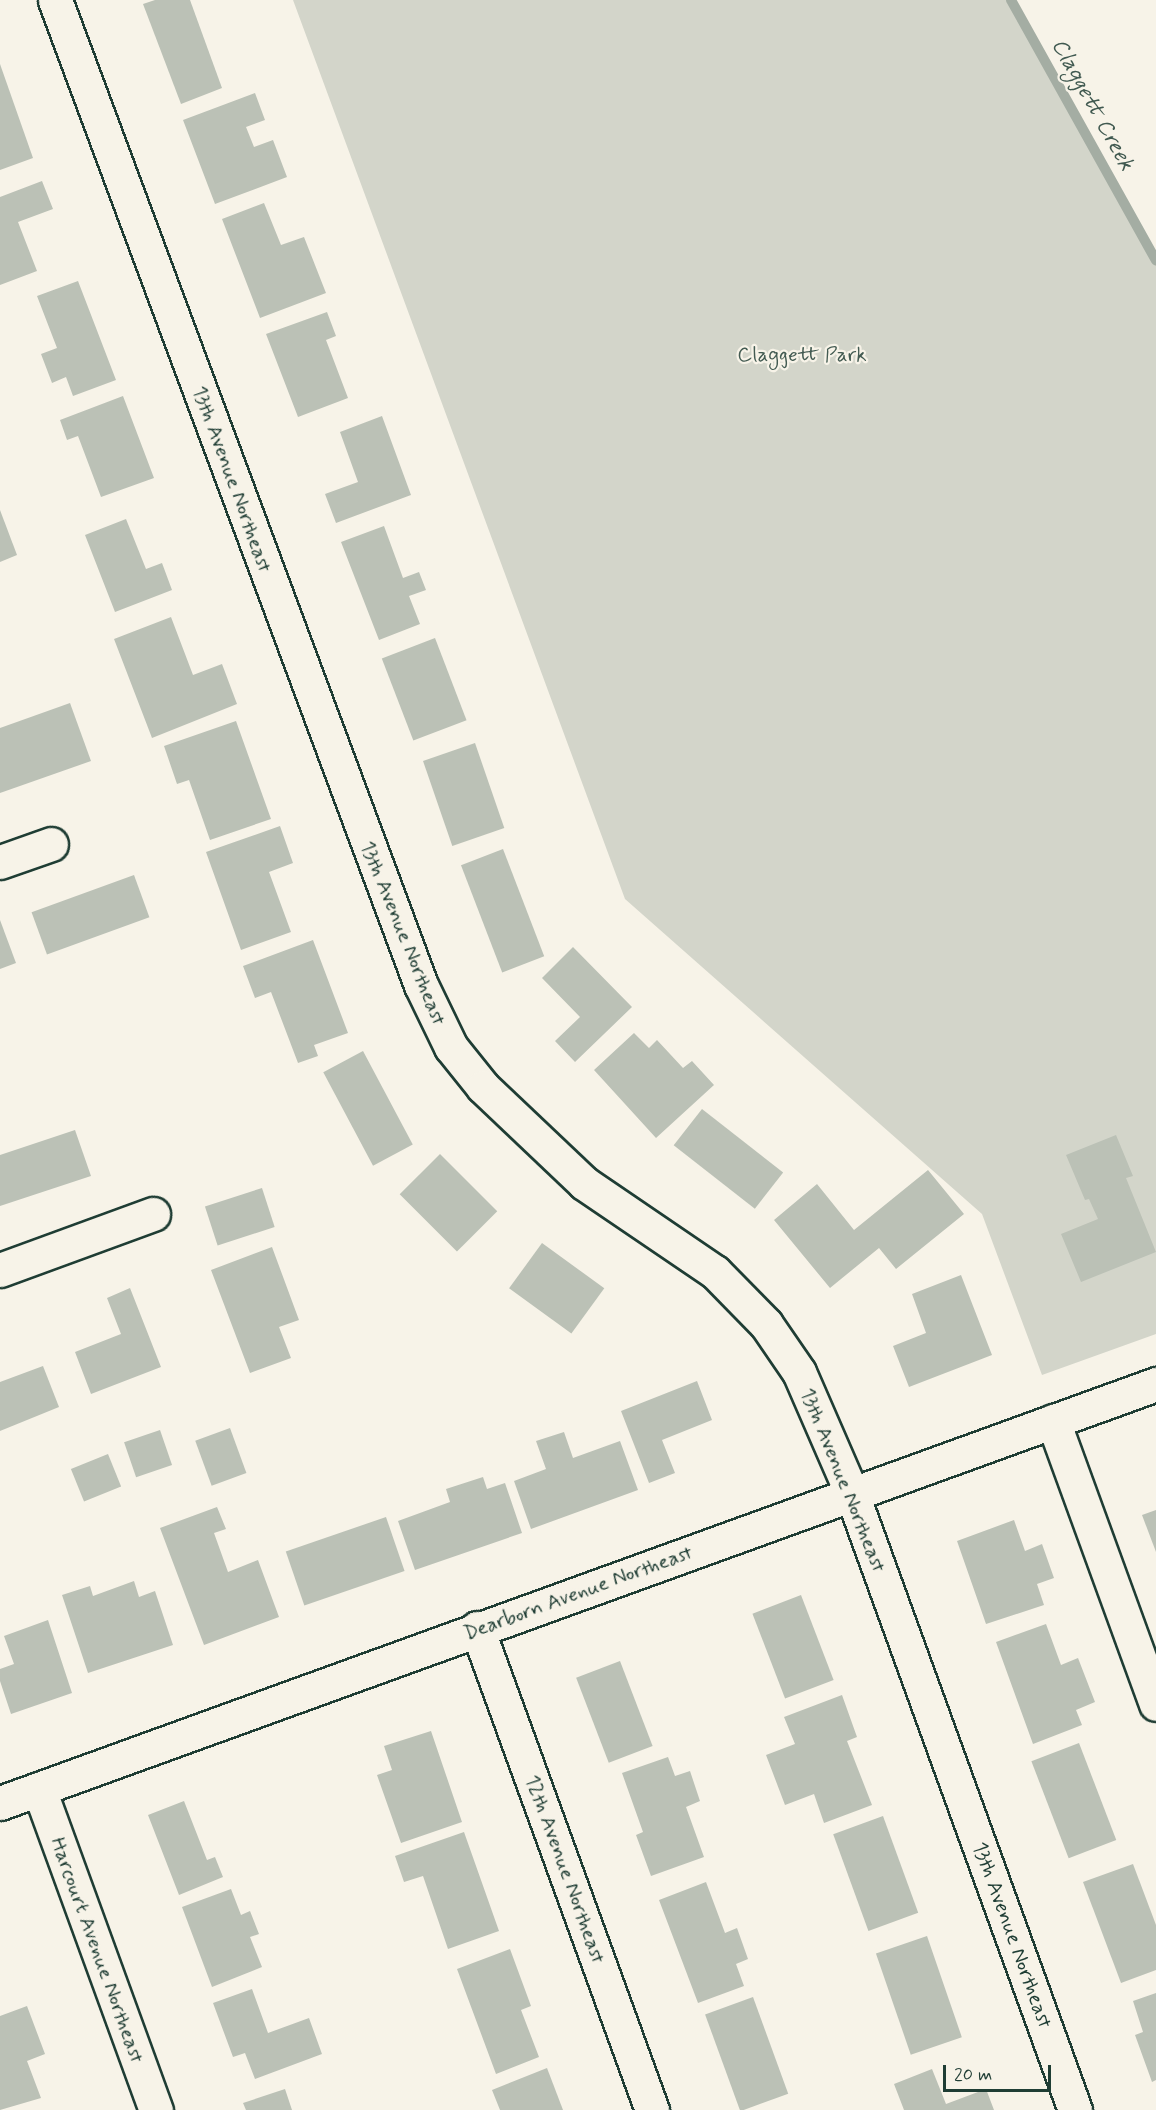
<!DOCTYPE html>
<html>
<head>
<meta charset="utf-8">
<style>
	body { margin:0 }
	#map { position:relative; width:1156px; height:2110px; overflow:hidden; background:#f7f3e8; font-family:Mynerve,sans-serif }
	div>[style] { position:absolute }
	.green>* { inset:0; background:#d3d5ca }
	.stream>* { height:10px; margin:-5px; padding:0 5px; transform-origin:5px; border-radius:5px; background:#a4ada3 }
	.building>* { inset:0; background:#bbc1b6; transform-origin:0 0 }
	.roads { filter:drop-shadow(2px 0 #1f3d34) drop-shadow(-2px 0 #1f3d34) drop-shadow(0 2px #1f3d34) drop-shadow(0 -2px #1f3d34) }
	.minor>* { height:33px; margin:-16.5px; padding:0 16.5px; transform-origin:16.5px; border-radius:16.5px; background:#f7f3e8 }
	span { translate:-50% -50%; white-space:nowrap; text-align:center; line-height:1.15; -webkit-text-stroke:4.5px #f7f3e8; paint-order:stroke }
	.park-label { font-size:21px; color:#435b52 }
	.street-label { font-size:21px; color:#1f3d34 }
	.water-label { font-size:22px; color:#405950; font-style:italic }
	.scale { position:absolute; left:943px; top:2065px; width:108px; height:27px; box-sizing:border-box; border:3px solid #1f3d34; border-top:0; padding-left:8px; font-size:18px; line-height:21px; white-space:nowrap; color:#1f3d34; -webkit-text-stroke:4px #f7f3e8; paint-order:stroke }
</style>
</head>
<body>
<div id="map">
	<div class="green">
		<i style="clip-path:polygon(293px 0,1011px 0,1156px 260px,1156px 1334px,1042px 1375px,982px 1214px,625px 899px)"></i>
	</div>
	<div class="stream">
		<i style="left:1011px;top:0;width:298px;rotate:60.9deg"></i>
	</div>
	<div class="building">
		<i style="clip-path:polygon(155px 0,190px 0,222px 88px,181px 104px,143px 4px)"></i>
		<i style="clip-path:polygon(0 64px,33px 158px,0 170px)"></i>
		<i style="clip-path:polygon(255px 93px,265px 120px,246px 127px,254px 147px,273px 140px,287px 177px,215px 204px,183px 120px)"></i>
		<i style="clip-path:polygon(42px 181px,53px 209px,18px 222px,37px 271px,0 285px,0 197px)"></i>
		<i style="clip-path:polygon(264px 203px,281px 245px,304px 237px,326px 293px,260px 318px,222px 219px)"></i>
		<i style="clip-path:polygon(78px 281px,116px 380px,73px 396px,66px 377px,52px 383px,41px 354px,57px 348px,37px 296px)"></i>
		<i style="clip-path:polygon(327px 312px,336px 336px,326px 340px,348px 398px,298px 417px,266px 334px)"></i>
		<i style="clip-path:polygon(123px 396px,154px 478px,101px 497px,78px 436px,67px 440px,60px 420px)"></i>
		<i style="clip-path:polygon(382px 416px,411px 495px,336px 523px,325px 494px,358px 482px,340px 432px)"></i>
		<i style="clip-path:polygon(0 510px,17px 555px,0 562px)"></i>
		<i style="clip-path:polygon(126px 519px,146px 569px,162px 563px,172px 590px,115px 612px,85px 535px)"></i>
		<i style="clip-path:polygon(384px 526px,403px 578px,419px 572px,426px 590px,409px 596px,420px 624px,379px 640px,341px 542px)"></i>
		<i style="clip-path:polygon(171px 617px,193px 675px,222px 664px,237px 704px,152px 738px,114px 639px)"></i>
		<i style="left:435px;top:638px;width:88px;height:57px;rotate:69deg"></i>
		<i style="clip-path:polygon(70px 703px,91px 761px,0 793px,0 728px)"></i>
		<i style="clip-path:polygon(236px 721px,271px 819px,210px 840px,189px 780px,177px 784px,164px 746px)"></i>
		<i style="left:475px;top:743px;width:90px;height:55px;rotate:71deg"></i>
		<i style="clip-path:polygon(280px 826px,293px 863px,269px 872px,291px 932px,241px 950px,206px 852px)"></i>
		<i style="left:503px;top:849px;width:115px;height:45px;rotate:69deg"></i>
		<i style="left:134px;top:875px;width:45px;height:109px;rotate:70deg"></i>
		<i style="clip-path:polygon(0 920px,16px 963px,0 969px)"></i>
		<i style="clip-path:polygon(313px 940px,348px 1033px,314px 1045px,318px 1056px,298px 1063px,271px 992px,255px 998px,243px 966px)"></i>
		<i style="clip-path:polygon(573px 947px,632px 1007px,575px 1062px,555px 1041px,580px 1017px,542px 978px)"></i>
		<i style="clip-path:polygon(634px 1033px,649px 1048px,657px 1040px,683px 1068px,692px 1061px,714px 1085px,656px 1138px,594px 1070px)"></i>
		<i style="left:363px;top:1051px;width:106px;height:45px;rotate:62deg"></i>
		<i style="left:702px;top:1109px;width:103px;height:46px;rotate:38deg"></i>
		<i style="clip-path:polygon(75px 1130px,91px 1176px,0 1206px,0 1155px)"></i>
		<i style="clip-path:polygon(1116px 1135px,1133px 1176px,1126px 1178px,1156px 1252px,1081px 1282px,1061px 1234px,1098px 1219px,1089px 1199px,1085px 1200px,1066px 1155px)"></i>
		<i style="left:440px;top:1154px;width:81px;height:57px;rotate:45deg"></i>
		<i style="clip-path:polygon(928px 1170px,964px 1214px,896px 1269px,879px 1248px,830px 1288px,774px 1220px,817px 1184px,854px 1230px)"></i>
		<i style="left:262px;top:1188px;width:41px;height:60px;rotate:72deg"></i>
		<i style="left:542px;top:1243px;width:77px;height:56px;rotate:36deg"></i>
		<i style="clip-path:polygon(272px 1247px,299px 1320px,279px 1327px,291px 1358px,250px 1373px,211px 1270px)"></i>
		<i style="clip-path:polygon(961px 1275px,992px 1355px,909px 1387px,893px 1346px,926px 1333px,912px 1294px)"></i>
		<i style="clip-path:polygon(130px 1288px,161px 1367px,91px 1394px,75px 1352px,121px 1334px,107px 1298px)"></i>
		<i style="clip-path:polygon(43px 1366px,59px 1407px,0 1431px,0 1382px)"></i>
		<i style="clip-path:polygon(697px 1381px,712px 1420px,662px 1440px,675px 1473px,649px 1483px,621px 1411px)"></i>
		<i style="left:230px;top:1428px;width:48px;height:37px;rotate:70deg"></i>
		<i style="left:160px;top:1430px;width:37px;height:38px;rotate:71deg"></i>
		<i style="clip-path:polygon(564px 1432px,573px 1458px,620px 1441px,638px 1490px,531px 1529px,514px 1481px,546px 1469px,536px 1441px)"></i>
		<i style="left:108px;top:1454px;width:35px;height:40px;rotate:68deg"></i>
		<i style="clip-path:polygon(483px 1477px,487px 1489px,505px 1483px,522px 1533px,415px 1570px,398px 1521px,450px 1502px,446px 1489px)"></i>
		<i style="clip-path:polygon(217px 1507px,226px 1529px,214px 1533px,228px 1572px,258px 1560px,279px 1617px,204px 1645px,160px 1528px)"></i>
		<i style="clip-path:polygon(1156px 1510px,1156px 1552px,1142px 1515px)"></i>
		<i style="left:386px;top:1517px;width:57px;height:106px;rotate:71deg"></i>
		<i style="clip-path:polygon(1014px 1520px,1025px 1551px,1042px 1544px,1054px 1578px,1037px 1584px,1044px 1605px,986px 1624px,957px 1541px)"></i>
		<i style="clip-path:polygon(134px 1581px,139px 1597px,155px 1591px,173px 1645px,88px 1673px,62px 1595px,90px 1586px,93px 1596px)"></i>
		<i style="left:801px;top:1595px;width:91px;height:52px;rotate:69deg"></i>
		<i style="clip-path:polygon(48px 1620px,72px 1693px,11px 1714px,0 1681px,0 1669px,14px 1664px,4px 1636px)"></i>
		<i style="clip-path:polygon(1046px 1624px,1061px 1665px,1078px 1658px,1095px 1702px,1076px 1710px,1082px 1725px,1033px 1744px,996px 1642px)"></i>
		<i style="left:620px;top:1661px;width:91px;height:47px;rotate:69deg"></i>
		<i style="clip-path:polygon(842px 1695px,857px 1737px,847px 1741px,872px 1805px,824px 1823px,814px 1794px,785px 1805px,766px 1755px,795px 1744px,784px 1717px)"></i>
		<i style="clip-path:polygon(431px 1731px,462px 1822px,401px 1843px,377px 1775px,392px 1770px,384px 1746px)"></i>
		<i style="left:1079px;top:1743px;width:104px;height:51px;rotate:69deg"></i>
		<i style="clip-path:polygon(668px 1757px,675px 1776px,690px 1771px,700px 1801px,686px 1807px,704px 1857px,651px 1876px,636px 1835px,643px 1832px,622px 1773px)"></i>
		<i style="clip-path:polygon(184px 1801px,207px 1860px,215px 1857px,223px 1877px,179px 1895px,148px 1815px)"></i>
		<i style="left:883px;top:1816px;width:103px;height:53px;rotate:70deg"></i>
		<i style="clip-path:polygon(464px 1832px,499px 1931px,448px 1949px,423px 1876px,404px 1882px,395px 1856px)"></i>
		<i style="clip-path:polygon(1133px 1864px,1156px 1925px,1156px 1970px,1121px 1983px,1083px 1882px)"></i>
		<i style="clip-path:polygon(706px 1882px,725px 1933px,737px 1928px,748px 1959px,736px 1964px,744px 1986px,698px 2003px,659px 1900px)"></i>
		<i style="clip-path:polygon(231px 1889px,241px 1915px,250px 1911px,259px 1934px,250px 1937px,262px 1967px,212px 1987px,182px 1907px)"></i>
		<i style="left:927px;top:1936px;width:107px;height:54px;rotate:71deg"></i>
		<i style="clip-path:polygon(510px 1949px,531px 2006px,521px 2010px,539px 2057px,496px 2074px,457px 1969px)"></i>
		<i style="clip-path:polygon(252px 1989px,268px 2033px,309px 2018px,322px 2054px,255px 2079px,245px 2053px,233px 2057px,213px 2003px)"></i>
		<i style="clip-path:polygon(1156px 1993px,1156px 2080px,1152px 2082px,1135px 2035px,1143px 2032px,1133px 2001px)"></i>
		<i style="left:753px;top:1997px;width:103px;height:51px;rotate:70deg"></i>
		<i style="clip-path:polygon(27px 2006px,45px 2054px,27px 2061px,41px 2098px,0 2110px,0 2016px)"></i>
		<i style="clip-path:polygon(547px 2068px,563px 2110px,500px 2110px,492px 2090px)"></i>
		<i style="clip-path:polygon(932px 2069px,946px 2104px,986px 2089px,994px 2110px,904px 2110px,894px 2084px)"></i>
		<i style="clip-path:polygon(285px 2089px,292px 2110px,246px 2110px,243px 2103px)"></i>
	</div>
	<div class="roads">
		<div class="minor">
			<i style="left:55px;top:0;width:1051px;rotate:69.62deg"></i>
			<i style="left:421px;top:985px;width:69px;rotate:64.2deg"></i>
			<i style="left:451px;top:1047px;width:51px;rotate:51.3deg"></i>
			<i style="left:483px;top:1087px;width:139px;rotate:43.5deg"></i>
			<i style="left:584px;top:1183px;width:158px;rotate:34.2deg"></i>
			<i style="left:715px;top:1272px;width:73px;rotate:45.6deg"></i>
			<i style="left:766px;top:1324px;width:58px;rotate:55.5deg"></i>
			<i style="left:799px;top:1372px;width:133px;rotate:66.5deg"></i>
			<i style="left:852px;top:1494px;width:655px;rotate:70.1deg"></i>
			<i style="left:0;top:862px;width:54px;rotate:-19.4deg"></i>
			<i style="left:0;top:1270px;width:163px;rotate:-20.1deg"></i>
			<i style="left:1053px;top:1421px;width:301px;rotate:70deg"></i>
			<i style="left:477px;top:1628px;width:513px;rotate:70.05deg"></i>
			<i style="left:39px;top:1789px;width:342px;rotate:70deg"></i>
			<i style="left:0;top:1803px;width:1230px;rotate:-19.92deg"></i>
		</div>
	</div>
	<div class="park-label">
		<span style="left:802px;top:355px">Claggett Park</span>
	</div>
	<div class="street-label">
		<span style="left:232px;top:479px;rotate:70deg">13th Avenue Northeast</span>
		<span style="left:403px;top:933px;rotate:68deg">13th Avenue Northeast</span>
		<span style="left:843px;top:1480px;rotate:68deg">13th Avenue Northeast</span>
		<span style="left:578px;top:1593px;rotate:-20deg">Dearborn Avenue Northeast</span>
		<span style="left:565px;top:1869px;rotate:70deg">12th Avenue Northeast</span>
		<span style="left:1012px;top:1935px;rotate:70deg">13th Avenue Northeast</span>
		<span style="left:97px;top:1950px;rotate:70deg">Harcourt Avenue Northeast</span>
	</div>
	<div class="water-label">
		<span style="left:1092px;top:105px;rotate:61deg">Claggett Creek</span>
	</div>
	<div class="scale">20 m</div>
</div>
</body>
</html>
